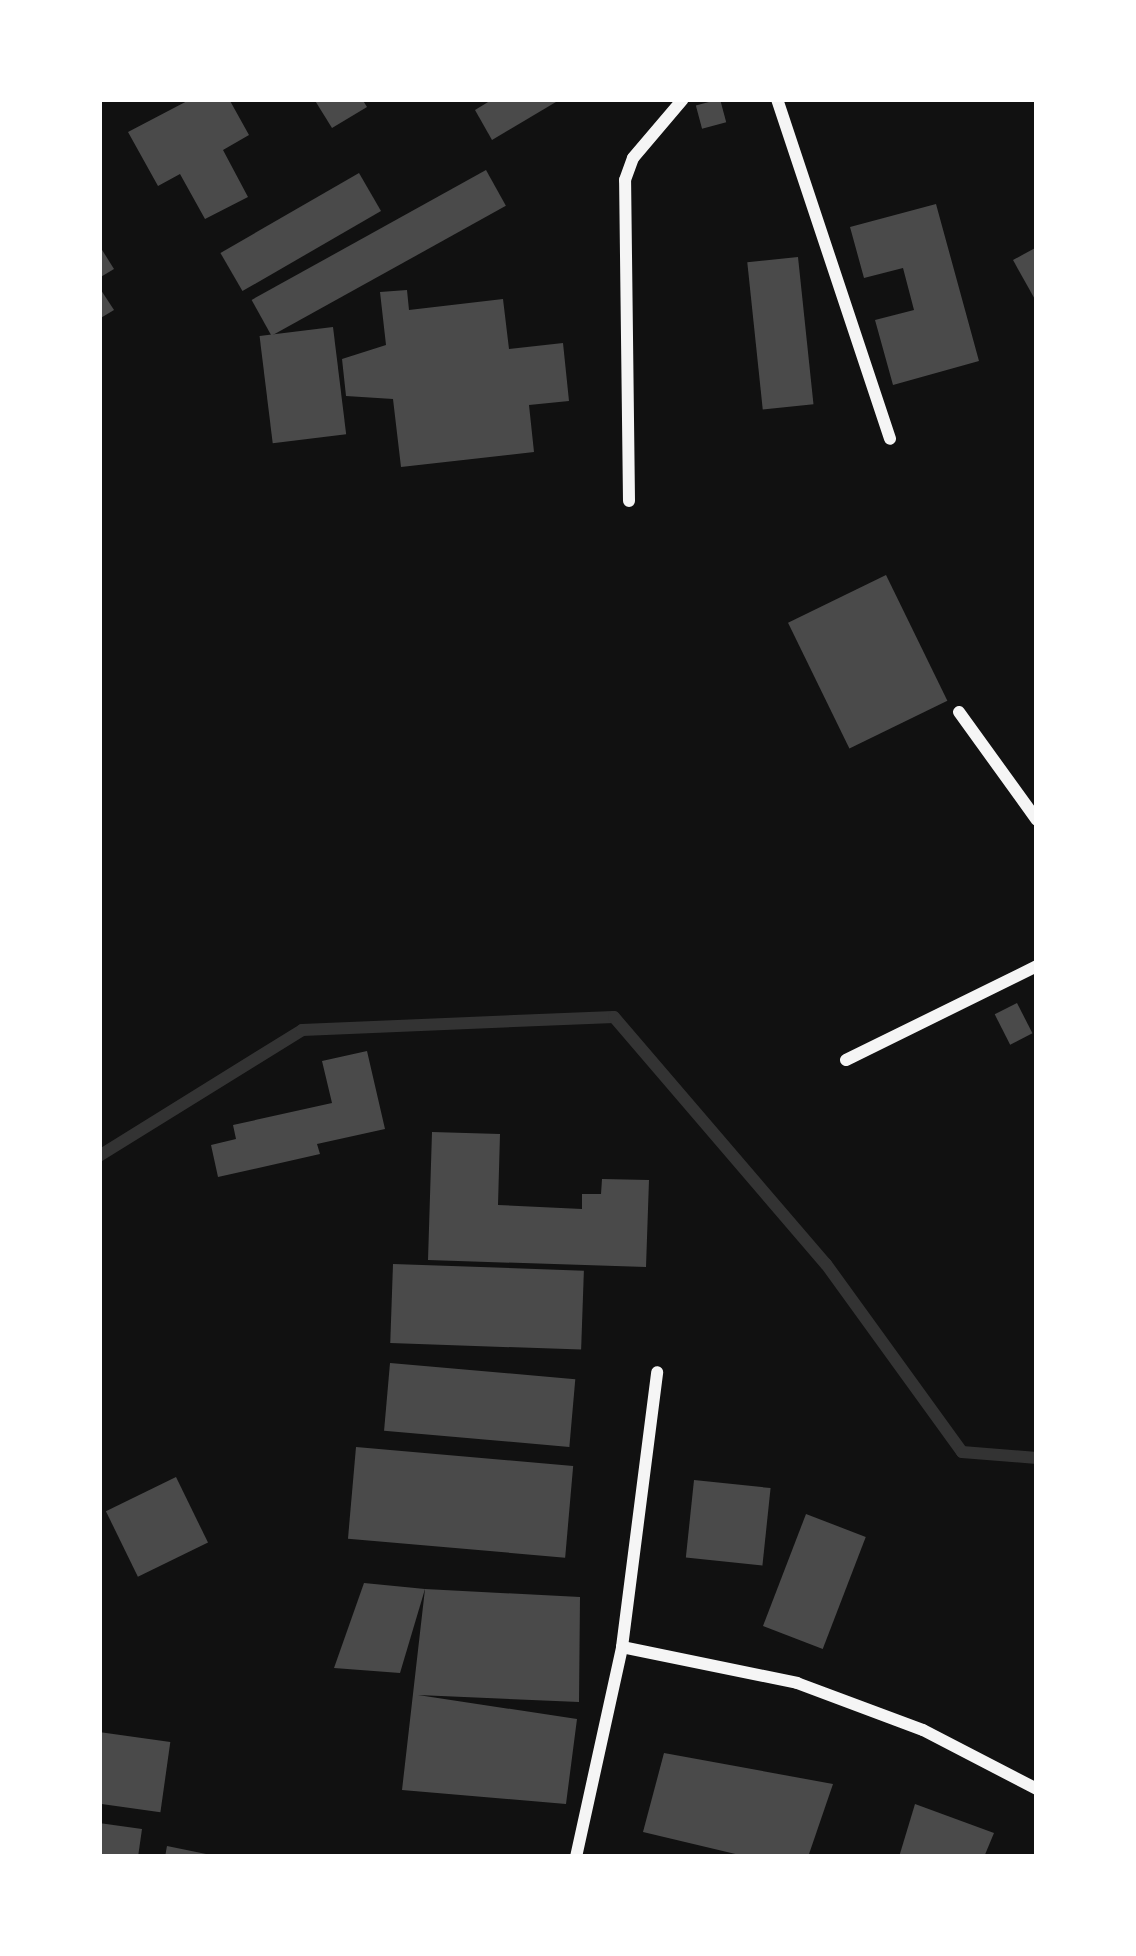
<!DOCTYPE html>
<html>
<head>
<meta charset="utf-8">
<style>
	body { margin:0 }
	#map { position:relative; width:1136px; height:1956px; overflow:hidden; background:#111; font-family:"DejaVu Sans",sans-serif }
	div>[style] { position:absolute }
	.stream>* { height:12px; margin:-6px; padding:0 6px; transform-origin:6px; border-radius:6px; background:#333 }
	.building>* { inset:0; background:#4a4a4a; transform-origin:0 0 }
	.minor>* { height:12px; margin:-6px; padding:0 6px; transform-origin:6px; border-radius:6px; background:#f5f5f5 }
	span { translate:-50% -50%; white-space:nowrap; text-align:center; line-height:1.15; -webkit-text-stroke:9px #fff; paint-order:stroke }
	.frame { position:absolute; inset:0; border:102px solid #fff; pointer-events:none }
</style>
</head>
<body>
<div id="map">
	<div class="stream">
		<i style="left:99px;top:1156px;width:239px;rotate:-31.8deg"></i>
		<i style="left:302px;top:1030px;width:312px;rotate:-2.4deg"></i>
		<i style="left:614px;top:1017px;width:326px;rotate:49.4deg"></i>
		<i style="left:826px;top:1264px;width:232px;rotate:54.1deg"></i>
		<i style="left:962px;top:1452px;width:75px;rotate:4.6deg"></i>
	</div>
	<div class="building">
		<i style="clip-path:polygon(191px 99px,229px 99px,249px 135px,223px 150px,248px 197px,205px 219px,180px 174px,158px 186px,128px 132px)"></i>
		<i style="clip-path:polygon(314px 99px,362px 99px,367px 107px,332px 128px)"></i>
		<i style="clip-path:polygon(493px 99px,561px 99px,492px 140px,475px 110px)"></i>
		<i style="left:720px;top:99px;width:24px;height:25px;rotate:75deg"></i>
		<i style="left:486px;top:170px;width:41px;height:268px;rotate:61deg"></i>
		<i style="left:359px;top:173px;width:44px;height:160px;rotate:60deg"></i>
		<i style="clip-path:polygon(936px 204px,979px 361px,893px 385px,875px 320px,914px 310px,903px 268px,864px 278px,850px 227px)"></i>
		<i style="clip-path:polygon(99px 245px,114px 269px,99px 278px)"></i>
		<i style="clip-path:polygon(1037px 247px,1037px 303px,1013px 260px)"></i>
		<i style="left:798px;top:257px;width:148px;height:51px;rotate:84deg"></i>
		<i style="clip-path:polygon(99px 287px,114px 310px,99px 319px)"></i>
		<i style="clip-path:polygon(407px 290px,409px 310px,503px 299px,509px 349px,563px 343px,569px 401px,529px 405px,534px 452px,401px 467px,393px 399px,346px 396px,342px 359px,386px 345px,380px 292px)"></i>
		<i style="left:333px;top:327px;width:108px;height:74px;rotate:83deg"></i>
		<i style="left:886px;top:575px;width:140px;height:109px;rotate:64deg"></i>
		<i style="left:1017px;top:1003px;width:34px;height:25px;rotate:63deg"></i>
		<i style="clip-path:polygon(367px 1051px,385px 1129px,317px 1144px,320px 1154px,218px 1177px,211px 1145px,236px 1139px,233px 1125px,332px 1103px,322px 1061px)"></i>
		<i style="clip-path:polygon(432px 1132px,500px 1134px,498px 1205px,582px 1209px,582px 1194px,601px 1194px,602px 1179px,649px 1180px,646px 1267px,428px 1260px)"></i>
		<i style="left:393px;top:1264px;width:191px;height:79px;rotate:2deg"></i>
		<i style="left:390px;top:1363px;width:186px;height:68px;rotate:5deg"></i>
		<i style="left:356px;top:1447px;width:218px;height:92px;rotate:5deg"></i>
		<i style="left:176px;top:1477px;width:73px;height:78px;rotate:64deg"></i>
		<i style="left:694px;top:1480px;width:77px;height:78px;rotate:6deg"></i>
		<i style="left:806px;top:1514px;width:64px;height:120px;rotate:21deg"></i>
		<i style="clip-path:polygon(364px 1583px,425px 1589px,400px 1673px,334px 1668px)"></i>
		<i style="clip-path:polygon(425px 1589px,580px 1597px,579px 1702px,418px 1695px,577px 1719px,566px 1804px,402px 1790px)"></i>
		<i style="left:99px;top:1732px;width:72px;height:71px;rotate:8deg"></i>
		<i style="clip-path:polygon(664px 1753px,833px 1784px,808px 1857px,748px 1857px,643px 1832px)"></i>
		<i style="clip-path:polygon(915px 1804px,994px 1833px,984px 1857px,899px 1857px)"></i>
		<i style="clip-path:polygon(99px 1823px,142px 1829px,138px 1857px,99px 1857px)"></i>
		<i style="clip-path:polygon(167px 1846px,211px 1855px,211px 1857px,165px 1857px)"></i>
	</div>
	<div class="minor">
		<i style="left:777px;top:99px;width:358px;rotate:71.6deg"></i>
		<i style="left:629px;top:501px;width:321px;rotate:-90.7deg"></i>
		<i style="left:625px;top:180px;width:23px;rotate:-70deg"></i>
		<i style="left:633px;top:158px;width:77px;rotate:-49.7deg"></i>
		<i style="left:959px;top:712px;width:133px;rotate:54.2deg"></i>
		<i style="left:846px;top:1060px;width:213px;rotate:-26.2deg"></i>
		<i style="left:622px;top:1647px;width:179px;rotate:11.6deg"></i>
		<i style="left:797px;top:1683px;width:134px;rotate:20.5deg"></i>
		<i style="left:923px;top:1730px;width:128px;rotate:27.4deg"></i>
		<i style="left:576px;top:1857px;width:215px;rotate:-77.6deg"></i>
		<i style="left:622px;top:1647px;width:277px;rotate:-82.7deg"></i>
	</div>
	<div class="frame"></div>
</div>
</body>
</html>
